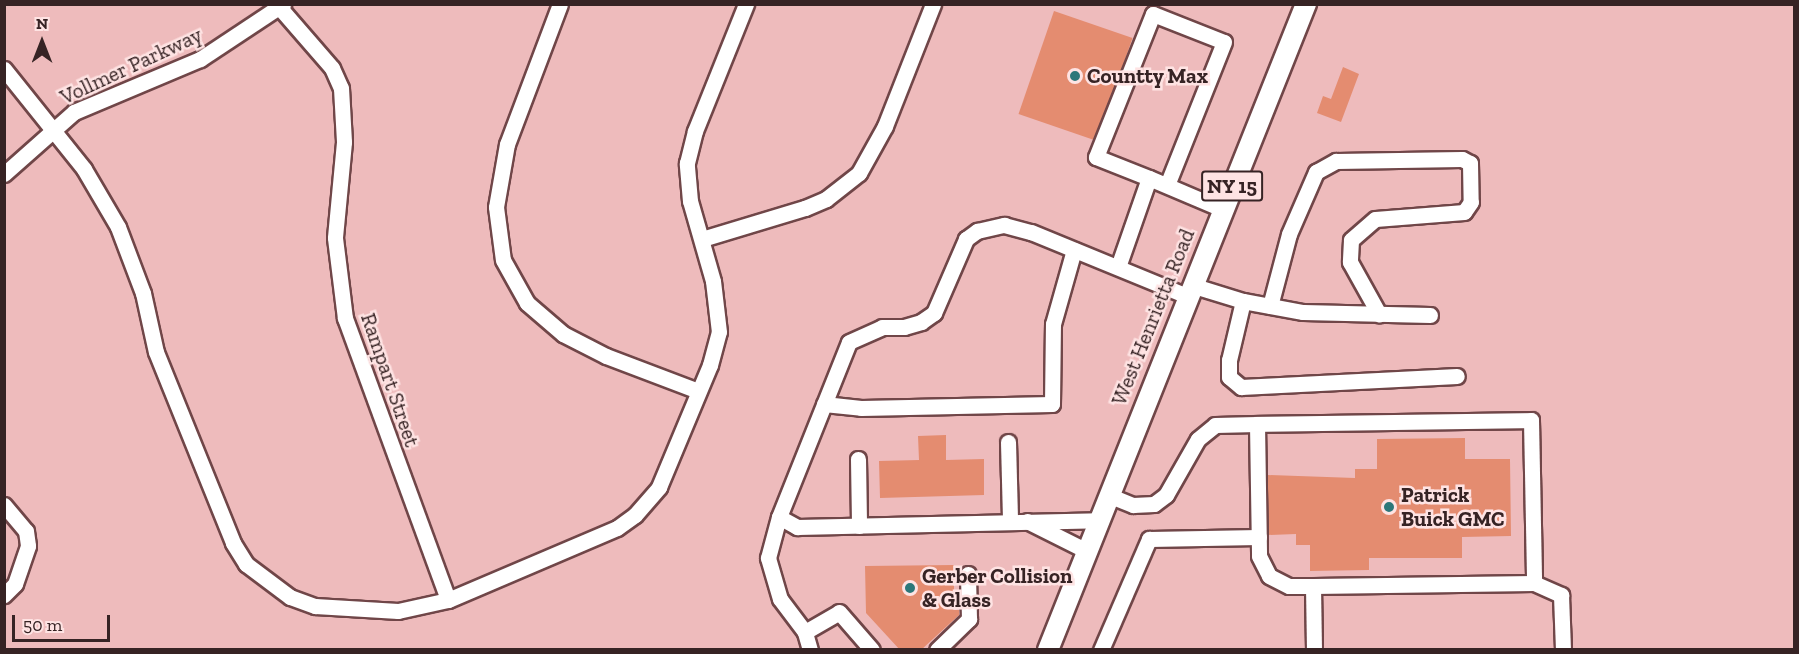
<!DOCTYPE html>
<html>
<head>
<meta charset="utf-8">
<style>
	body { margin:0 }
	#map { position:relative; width:1799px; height:654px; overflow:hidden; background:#eebbbc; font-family:"Zilla Slab",serif }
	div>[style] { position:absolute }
	.building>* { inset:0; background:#e48c70; transform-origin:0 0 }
	.roads { filter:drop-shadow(2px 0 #704648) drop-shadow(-2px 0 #704648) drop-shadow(0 2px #704648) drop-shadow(0 -2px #704648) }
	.minor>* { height:15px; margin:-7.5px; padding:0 7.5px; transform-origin:7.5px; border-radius:7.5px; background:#fff }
	.major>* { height:20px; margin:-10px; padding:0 10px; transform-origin:10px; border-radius:10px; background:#fff }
	.dots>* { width:16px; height:16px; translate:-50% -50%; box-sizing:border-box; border:3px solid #fee3e3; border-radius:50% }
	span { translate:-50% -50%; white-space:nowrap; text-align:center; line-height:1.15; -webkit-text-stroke:5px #fee3e3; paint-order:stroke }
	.shield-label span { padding:2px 4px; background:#fee3e3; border:2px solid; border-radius:4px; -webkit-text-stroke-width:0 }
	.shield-label { font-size:20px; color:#362324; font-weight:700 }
	.street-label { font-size:21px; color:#362324 }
	.poi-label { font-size:21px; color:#362324; font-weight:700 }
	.left { translate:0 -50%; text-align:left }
	.frame { position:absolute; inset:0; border:6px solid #362324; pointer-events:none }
	.north { position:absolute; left:12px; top:12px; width:60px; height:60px; -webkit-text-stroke:4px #fee3e3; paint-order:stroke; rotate:0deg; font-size:16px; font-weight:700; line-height:24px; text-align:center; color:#362324 }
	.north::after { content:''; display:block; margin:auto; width:21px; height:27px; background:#362324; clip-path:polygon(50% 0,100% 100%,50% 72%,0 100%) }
	.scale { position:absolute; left:12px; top:615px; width:98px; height:27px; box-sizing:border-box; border:3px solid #362324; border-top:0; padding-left:8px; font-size:18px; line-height:21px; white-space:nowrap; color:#362324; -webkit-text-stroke:4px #fee3e3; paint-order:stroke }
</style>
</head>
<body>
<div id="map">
	<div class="building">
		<i style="left:1054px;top:11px;width:83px;height:109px;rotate:19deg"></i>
		<i style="clip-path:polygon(1343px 67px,1359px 74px,1341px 122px,1317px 113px,1323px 96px,1331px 99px)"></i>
		<i style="clip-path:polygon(946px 435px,946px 460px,984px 459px,984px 495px,880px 498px,879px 461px,919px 460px,918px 436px)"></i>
		<i style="clip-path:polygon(1465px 438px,1465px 459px,1510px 459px,1511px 536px,1462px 537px,1462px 558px,1369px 558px,1369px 570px,1310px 571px,1310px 545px,1296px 545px,1296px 534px,1268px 535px,1268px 475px,1355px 478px,1355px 469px,1377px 469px,1377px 439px)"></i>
		<i style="clip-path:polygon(954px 565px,954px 610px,959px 610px,959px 615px,921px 650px,900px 650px,866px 613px,865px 566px)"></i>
	</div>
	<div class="roads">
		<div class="minor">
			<i style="left:560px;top:4px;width:150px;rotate:110.7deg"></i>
			<i style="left:507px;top:144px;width:64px;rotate:99.9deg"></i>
			<i style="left:496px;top:207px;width:53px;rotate:82.5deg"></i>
			<i style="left:503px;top:260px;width:49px;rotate:60.8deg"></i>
			<i style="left:527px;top:303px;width:48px;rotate:40.7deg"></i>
			<i style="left:563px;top:334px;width:48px;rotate:27.1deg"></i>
			<i style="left:606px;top:356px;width:98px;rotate:20.8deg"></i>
			<i style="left:280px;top:8px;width:79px;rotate:49.1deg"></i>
			<i style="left:332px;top:68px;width:22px;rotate:66deg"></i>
			<i style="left:341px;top:88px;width:54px;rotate:86.8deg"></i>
			<i style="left:344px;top:142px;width:96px;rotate:95.4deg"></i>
			<i style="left:335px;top:238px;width:81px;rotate:82.9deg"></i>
			<i style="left:345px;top:318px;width:300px;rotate:69.9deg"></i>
			<i style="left:4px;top:69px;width:128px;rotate:51.3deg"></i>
			<i style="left:84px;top:169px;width:67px;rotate:59.6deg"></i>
			<i style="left:118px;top:227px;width:71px;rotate:69.3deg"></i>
			<i style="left:143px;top:293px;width:60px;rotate:77.6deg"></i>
			<i style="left:156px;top:352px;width:206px;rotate:68deg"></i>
			<i style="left:233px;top:543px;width:25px;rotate:58deg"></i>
			<i style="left:246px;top:564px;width:55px;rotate:36.9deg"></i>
			<i style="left:290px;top:597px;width:27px;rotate:20deg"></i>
			<i style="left:315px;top:606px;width:83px;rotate:3.4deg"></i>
			<i style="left:398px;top:611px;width:51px;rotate:-12.4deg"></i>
			<i style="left:448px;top:600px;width:184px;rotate:-23.1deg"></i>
			<i style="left:617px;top:528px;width:22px;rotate:-36deg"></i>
			<i style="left:635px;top:515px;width:37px;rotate:-49deg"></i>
			<i style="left:659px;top:487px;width:132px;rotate:-67.3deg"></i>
			<i style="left:710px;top:365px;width:34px;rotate:-75deg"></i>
			<i style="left:719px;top:332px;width:51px;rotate:-96.7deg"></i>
			<i style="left:713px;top:281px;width:83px;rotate:-106deg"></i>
			<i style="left:690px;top:201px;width:38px;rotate:-95deg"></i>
			<i style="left:687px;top:163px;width:33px;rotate:-76deg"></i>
			<i style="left:695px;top:131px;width:137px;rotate:-68.1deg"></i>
			<i style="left:4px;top:174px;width:94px;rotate:-41.5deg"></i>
			<i style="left:74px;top:112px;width:137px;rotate:-22.8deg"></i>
			<i style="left:200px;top:59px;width:100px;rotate:-33.5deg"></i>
			<i style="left:1149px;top:178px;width:57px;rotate:-158.4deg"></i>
			<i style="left:1096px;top:157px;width:154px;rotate:-68.3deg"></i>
			<i style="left:1153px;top:14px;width:76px;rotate:21.5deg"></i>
			<i style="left:1224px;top:42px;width:154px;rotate:111.7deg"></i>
			<i style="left:702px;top:239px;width:108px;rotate:-16.8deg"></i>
			<i style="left:805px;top:208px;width:23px;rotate:-23deg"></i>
			<i style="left:826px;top:199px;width:42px;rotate:-38.2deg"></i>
			<i style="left:859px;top:173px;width:54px;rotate:-61deg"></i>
			<i style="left:885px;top:126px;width:131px;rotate:-68.5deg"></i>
			<i style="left:1118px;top:267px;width:94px;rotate:-70.8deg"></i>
			<i style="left:1149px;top:178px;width:79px;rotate:23deg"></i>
			<i style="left:1191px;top:285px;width:54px;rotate:17.1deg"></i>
			<i style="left:1243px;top:301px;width:61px;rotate:10.4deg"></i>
			<i style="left:1303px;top:312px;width:127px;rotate:1.4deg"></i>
			<i style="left:1243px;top:301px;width:61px;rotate:103.3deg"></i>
			<i style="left:1229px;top:360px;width:17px;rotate:90deg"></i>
			<i style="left:1229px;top:377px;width:16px;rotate:40deg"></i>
			<i style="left:1241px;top:387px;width:216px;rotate:-2.9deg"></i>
			<i style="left:1270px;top:306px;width:74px;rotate:-75.2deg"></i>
			<i style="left:1289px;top:234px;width:68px;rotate:-66.5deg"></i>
			<i style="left:1316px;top:172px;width:23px;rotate:-29deg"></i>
			<i style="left:1336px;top:161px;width:126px;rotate:-0.9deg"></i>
			<i style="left:1462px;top:159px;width:9px;rotate:27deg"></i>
			<i style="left:1470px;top:163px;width:39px;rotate:89deg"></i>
			<i style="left:1471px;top:202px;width:12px;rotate:125deg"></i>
			<i style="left:1464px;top:212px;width:89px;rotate:175.5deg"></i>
			<i style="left:1375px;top:219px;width:32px;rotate:139deg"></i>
			<i style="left:1351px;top:240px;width:22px;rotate:93deg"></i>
			<i style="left:1350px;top:262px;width:60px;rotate:60.9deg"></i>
			<i style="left:824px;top:404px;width:37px;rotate:6deg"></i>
			<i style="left:861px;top:408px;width:191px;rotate:-1.2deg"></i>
			<i style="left:1052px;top:404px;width:80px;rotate:-89.3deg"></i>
			<i style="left:1053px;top:324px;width:77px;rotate:-74.2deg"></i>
			<i style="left:1257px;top:424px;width:274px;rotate:-0.8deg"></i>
			<i style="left:1531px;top:420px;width:163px;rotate:88.9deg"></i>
			<i style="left:1534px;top:583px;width:221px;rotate:179.2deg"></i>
			<i style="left:1008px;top:442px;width:79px;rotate:88.5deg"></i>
			<i style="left:858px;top:459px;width:67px;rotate:89.1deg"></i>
			<i style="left:1108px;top:495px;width:27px;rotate:22deg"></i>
			<i style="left:1133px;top:505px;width:21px;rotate:-3deg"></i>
			<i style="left:1154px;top:504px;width:15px;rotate:-37deg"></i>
			<i style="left:1166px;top:495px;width:64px;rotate:-60.3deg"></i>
			<i style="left:1198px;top:439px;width:22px;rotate:-39deg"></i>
			<i style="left:1215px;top:425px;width:42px;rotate:-1.4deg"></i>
			<i style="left:1257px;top:424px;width:132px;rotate:89.1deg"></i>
			<i style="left:1259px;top:556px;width:22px;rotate:63deg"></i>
			<i style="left:1269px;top:576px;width:22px;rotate:27deg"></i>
			<i style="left:1289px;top:586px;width:24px"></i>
			<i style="left:1313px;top:586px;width:64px;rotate:89.1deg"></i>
			<i style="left:4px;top:505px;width:34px;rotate:50deg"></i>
			<i style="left:26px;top:531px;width:15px;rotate:82deg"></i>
			<i style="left:28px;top:546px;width:40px;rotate:108.9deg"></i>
			<i style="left:15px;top:584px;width:16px;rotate:135deg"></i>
			<i style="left:779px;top:517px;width:21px;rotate:29deg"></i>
			<i style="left:797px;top:527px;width:302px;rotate:-1.3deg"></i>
			<i style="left:1027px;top:521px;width:67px;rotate:26.6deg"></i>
			<i style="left:1534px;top:583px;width:30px;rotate:24deg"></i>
			<i style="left:1561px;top:595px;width:55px;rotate:87.9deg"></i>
			<i style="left:805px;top:632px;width:39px;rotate:-30deg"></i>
			<i style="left:839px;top:612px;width:50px;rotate:49deg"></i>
			<i style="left:810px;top:650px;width:19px;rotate:-106deg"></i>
			<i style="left:805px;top:632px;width:41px;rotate:-127.1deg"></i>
			<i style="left:780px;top:599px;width:43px;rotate:-106.3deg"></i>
			<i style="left:768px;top:558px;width:42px;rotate:-75deg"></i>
			<i style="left:779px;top:517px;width:188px;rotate:-68.2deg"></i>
			<i style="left:849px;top:342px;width:36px;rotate:-24deg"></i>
			<i style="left:882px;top:327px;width:22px"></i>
			<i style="left:904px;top:327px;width:18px;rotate:-16deg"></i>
			<i style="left:921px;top:322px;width:16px;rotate:-35deg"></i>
			<i style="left:934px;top:313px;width:81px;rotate:-66.6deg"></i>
			<i style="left:966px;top:239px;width:14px;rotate:-36deg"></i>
			<i style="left:977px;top:231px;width:28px;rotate:-13deg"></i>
			<i style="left:1004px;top:225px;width:28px;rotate:15deg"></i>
			<i style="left:1031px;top:232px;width:169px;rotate:22.3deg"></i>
			<i style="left:937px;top:650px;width:45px;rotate:-44.1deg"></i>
			<i style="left:969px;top:619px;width:45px;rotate:-91.3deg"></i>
			<i style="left:1101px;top:650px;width:121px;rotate:-66.6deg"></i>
			<i style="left:1149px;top:539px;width:110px;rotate:-1deg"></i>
		</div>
		<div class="major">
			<i style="left:1048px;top:650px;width:696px;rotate:-68.23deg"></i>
		</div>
	</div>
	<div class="dots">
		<i style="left:1075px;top:76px;background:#2d7779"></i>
		<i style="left:1389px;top:507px;background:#2d7779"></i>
		<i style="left:910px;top:588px;background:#2d7779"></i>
	</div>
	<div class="shield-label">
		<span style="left:1232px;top:186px">NY 15</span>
	</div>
	<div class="street-label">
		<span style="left:131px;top:66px;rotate:-25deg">Vollmer Parkway</span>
		<span style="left:1153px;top:317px;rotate:-68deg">West Henrietta Road</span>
		<span style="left:390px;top:380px;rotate:71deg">Rampart Street</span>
	</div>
	<div class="poi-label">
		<span class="left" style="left:1087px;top:76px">Countty Max</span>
		<span class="left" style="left:1401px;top:507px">Patrick<br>Buick GMC</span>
		<span class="left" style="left:922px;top:588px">Gerber Collision<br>&amp; Glass</span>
	</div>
	<div class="frame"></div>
	<div class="north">N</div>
	<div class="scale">50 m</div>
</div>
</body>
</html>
